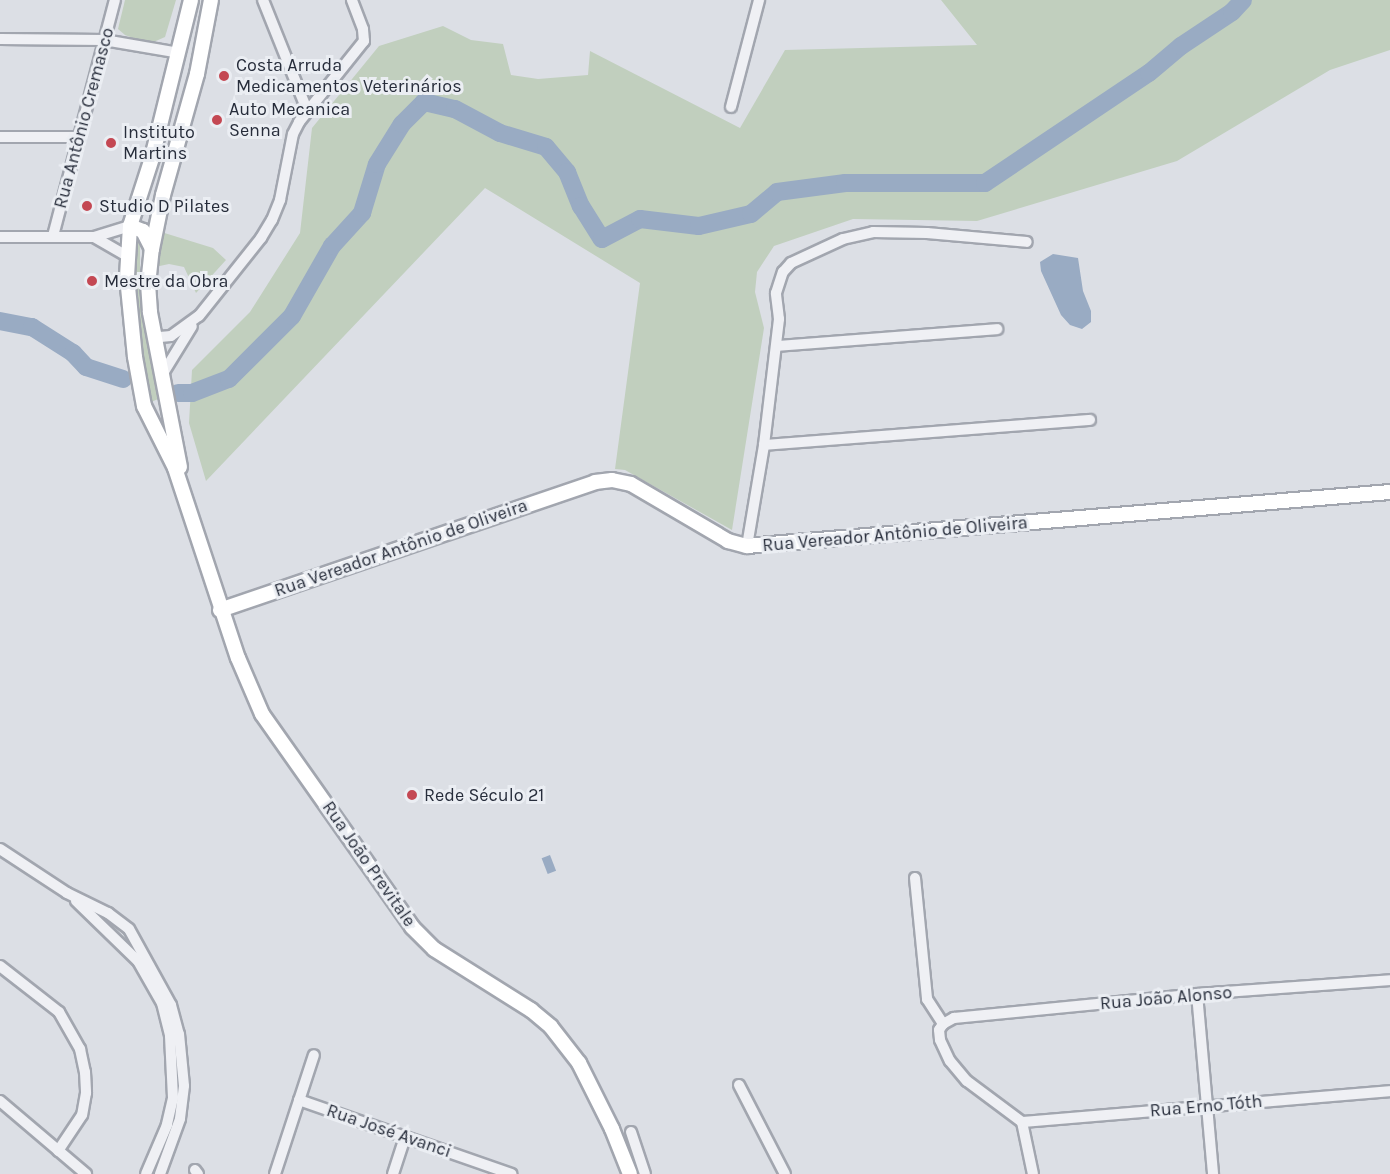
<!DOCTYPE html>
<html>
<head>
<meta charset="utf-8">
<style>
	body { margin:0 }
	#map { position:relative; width:1390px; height:1174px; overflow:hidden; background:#dcdfe5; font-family:Karla,sans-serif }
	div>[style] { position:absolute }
	.green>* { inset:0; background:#c1cfbe }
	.water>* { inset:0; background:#99abc3; transform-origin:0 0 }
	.river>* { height:18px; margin:-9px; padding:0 9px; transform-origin:9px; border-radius:9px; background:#99abc3 }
	.roads { filter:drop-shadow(2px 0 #a2a6af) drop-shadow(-2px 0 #a2a6af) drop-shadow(0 2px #a2a6af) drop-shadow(0 -2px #a2a6af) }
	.minor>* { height:10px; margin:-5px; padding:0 5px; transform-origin:5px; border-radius:5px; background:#eff0f4 }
	.major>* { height:14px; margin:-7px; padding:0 7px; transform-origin:7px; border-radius:7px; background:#fff }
	.dots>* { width:16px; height:16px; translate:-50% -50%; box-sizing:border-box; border:3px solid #ebeef3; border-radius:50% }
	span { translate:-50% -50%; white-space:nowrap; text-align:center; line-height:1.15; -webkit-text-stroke:6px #ebeef3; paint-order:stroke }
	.poi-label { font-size:18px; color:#272d3b }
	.left { translate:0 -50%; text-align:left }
	.street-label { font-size:18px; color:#272d3b }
</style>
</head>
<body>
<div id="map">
	<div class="green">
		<i style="clip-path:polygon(125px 0,176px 0,165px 37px,149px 44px,125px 35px,118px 29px)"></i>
		<i style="clip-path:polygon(941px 0,1390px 0,1390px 50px,1330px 70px,1177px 161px,977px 221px,853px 219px,774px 246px,757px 272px,755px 292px,764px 328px,732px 530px,625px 470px,615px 469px,640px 283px,485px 188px,206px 481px,189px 423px,192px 370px,250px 312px,300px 233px,312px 128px,379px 46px,443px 26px,471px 40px,503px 44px,511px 75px,538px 79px,588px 75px,590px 51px,740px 128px,785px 50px,977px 45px)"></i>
		<i style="clip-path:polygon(158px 231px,213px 248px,226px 260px,196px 293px,184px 267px,169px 264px,155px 267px)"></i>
		<i style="clip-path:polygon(133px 241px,140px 242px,140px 299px,158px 399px,149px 403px,131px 280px)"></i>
	</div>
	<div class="water">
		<i style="clip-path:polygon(1053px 254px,1078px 258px,1083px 291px,1091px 311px,1091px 322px,1082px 329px,1070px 325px,1061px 315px,1041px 271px,1040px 262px)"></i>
		<i style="left:550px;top:855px;width:17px;height:9px;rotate:69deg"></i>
	</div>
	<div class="river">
		<i style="left:0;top:321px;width:33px;rotate:11deg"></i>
		<i style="left:32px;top:327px;width:49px;rotate:32.4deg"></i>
		<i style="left:73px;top:353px;width:19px;rotate:47deg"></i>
		<i style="left:86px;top:367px;width:39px;rotate:18deg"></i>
		<i style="left:178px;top:393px;width:14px"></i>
		<i style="left:192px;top:393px;width:40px;rotate:-21deg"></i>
		<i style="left:229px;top:379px;width:89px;rotate:-45deg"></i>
		<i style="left:292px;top:316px;width:81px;rotate:-60.3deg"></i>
		<i style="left:332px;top:246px;width:45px;rotate:-47.7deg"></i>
		<i style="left:362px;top:213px;width:51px;rotate:-73deg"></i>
		<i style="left:377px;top:164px;width:47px;rotate:-58deg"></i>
		<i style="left:402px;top:124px;width:31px;rotate:-45deg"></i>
		<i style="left:424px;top:102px;width:32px;rotate:13deg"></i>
		<i style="left:455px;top:109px;width:51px;rotate:28.1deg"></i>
		<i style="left:500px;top:133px;width:48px;rotate:16.9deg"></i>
		<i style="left:546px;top:147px;width:33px;rotate:50deg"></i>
		<i style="left:567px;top:172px;width:37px;rotate:68deg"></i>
		<i style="left:581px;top:206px;width:39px;rotate:58deg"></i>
		<i style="left:602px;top:239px;width:43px;rotate:-27.8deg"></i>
		<i style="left:640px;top:219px;width:59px;rotate:6.8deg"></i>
		<i style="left:699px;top:226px;width:53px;rotate:-13deg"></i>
		<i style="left:751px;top:214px;width:34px;rotate:-40deg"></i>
		<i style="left:777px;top:192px;width:69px;rotate:-7.5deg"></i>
		<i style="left:845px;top:183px;width:140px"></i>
		<i style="left:985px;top:183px;width:197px;rotate:-33.9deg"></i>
		<i style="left:1149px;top:73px;width:42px;rotate:-40.2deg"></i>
		<i style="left:1181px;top:46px;width:61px;rotate:-33.7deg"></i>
		<i style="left:1232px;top:12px;width:16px;rotate:-47deg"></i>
	</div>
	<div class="roads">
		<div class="minor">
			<i style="left:263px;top:0;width:118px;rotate:68.2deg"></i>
			<i style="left:0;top:39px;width:104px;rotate:0.6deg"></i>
			<i style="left:104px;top:40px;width:76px;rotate:9.8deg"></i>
			<i style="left:731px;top:107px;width:111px;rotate:-75.3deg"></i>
			<i style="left:0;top:137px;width:78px"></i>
			<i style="left:53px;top:236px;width:244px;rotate:-75.3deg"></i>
			<i style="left:0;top:237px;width:94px"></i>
			<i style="left:94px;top:237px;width:38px;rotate:-17deg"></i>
			<i style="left:94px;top:237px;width:39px;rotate:30deg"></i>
			<i style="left:153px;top:334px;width:8px;rotate:23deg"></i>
			<i style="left:160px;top:337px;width:11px;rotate:-5deg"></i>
			<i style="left:171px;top:336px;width:34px;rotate:-36deg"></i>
			<i style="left:199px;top:316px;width:100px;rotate:-51.5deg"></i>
			<i style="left:261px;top:238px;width:21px;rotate:-59deg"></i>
			<i style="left:272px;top:220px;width:22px;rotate:-68deg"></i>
			<i style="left:280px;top:200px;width:67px;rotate:-78.9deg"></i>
			<i style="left:293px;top:134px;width:13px;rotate:-63deg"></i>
			<i style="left:299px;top:122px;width:104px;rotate:-51.3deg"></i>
			<i style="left:364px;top:41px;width:12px;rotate:-95deg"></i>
			<i style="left:363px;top:29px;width:31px;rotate:-111deg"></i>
			<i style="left:777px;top:346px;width:221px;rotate:-4.4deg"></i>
			<i style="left:162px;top:375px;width:57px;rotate:-58.5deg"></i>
			<i style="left:764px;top:445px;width:327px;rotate:-4.4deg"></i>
			<i style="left:747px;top:546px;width:102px;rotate:-80.4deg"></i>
			<i style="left:764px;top:445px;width:127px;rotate:-83.2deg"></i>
			<i style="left:779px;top:319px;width:26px;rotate:-97deg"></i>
			<i style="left:776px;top:293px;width:22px;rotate:-72deg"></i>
			<i style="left:783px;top:272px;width:12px;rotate:-48deg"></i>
			<i style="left:791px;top:263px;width:57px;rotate:-24.8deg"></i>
			<i style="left:843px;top:239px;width:31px;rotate:-13deg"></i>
			<i style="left:873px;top:232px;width:54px;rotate:1.1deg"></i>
			<i style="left:927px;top:233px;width:100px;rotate:5.1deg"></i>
			<i style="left:0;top:849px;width:80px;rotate:33.3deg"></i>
			<i style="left:67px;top:893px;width:46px;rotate:26deg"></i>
			<i style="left:108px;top:913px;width:26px;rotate:37deg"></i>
			<i style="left:129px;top:929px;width:87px;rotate:61.1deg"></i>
			<i style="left:171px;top:1005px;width:30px;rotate:75deg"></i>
			<i style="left:179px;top:1034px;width:52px;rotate:84.5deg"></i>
			<i style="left:184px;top:1086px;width:33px;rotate:97deg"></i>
			<i style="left:180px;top:1119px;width:59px;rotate:110deg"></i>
			<i style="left:915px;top:878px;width:122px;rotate:84.3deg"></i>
			<i style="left:927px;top:999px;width:30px;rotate:57deg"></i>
			<i style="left:76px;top:901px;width:86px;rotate:44.1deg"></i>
			<i style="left:138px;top:961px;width:48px;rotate:60.3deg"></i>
			<i style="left:162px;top:1003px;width:34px;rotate:76deg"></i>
			<i style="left:170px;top:1036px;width:62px;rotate:87.2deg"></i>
			<i style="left:173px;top:1098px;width:28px;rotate:103deg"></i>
			<i style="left:167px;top:1125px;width:53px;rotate:113.2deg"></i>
			<i style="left:0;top:966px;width:75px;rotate:37.9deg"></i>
			<i style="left:59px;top:1012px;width:43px;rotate:60.4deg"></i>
			<i style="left:80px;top:1049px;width:24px;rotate:78deg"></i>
			<i style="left:85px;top:1072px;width:21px;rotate:87deg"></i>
			<i style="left:86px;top:1093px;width:22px;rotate:100deg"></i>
			<i style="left:82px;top:1115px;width:43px;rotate:123.7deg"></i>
			<i style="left:1197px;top:994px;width:181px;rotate:84.9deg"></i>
			<i style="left:943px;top:1024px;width:13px;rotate:-29deg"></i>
			<i style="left:954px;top:1018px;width:244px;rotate:-5.6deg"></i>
			<i style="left:1197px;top:994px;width:194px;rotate:-4.1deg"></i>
			<i style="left:943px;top:1024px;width:7px;rotate:124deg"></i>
			<i style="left:939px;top:1030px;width:10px;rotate:84deg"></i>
			<i style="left:940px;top:1040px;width:23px;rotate:65deg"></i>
			<i style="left:950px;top:1061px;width:26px;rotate:50deg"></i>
			<i style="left:967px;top:1081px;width:69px;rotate:36.7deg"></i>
			<i style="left:1022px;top:1122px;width:53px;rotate:78.1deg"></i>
			<i style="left:739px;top:1085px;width:100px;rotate:62.7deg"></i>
			<i style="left:299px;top:1100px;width:225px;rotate:19.2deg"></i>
			<i style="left:0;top:1101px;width:113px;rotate:40.3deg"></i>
			<i style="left:1022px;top:1122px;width:369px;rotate:-4.8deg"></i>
			<i style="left:631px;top:1132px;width:44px;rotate:71.6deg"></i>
			<i style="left:195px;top:1170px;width:5px;rotate:53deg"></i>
			<i style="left:275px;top:1174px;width:125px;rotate:-71.9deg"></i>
			<i style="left:393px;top:1174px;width:38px;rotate:-72deg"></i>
		</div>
		<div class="major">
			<i style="left:191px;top:0;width:163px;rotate:103.9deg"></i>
			<i style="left:152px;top:158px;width:71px;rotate:107.9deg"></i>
			<i style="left:130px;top:226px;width:51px;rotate:93.4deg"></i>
			<i style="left:127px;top:277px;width:80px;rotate:84.3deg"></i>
			<i style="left:135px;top:357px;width:50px;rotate:79.6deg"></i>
			<i style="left:144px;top:406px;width:69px;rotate:63.4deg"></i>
			<i style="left:175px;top:468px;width:200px;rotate:71.7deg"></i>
			<i style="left:238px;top:658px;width:61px;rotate:66.8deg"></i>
			<i style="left:262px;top:714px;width:261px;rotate:54.8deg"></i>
			<i style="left:412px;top:927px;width:31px;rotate:45deg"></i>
			<i style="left:434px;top:949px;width:115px;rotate:32.2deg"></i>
			<i style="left:531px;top:1010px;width:26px;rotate:40deg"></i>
			<i style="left:551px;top:1027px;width:46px;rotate:52.1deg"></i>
			<i style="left:579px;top:1063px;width:74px;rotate:63.4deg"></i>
			<i style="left:612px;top:1129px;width:48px;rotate:68.2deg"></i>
			<i style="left:130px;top:226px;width:14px;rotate:21deg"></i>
			<i style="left:143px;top:231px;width:20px;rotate:63deg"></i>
			<i style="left:180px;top:467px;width:158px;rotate:-101deg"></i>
			<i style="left:150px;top:312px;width:27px;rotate:-94deg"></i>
			<i style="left:148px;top:285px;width:36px;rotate:-84deg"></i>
			<i style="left:152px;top:249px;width:55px;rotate:-78.5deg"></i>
			<i style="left:163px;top:195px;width:126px;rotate:-74.3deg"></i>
			<i style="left:197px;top:74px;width:75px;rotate:-79.3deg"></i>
			<i style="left:220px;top:610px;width:396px;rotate:-18.8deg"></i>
			<i style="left:595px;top:482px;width:17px;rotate:-7deg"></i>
			<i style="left:612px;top:480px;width:19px;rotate:12deg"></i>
			<i style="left:631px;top:484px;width:113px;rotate:30.4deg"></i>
			<i style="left:728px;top:541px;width:20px;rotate:15deg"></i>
			<i style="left:747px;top:546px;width:645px;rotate:-4.8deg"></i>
		</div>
	</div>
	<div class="dots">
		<i style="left:224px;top:76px;background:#c44853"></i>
		<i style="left:217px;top:120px;background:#c44853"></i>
		<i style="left:111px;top:143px;background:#c44853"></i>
		<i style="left:87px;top:206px;background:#c44853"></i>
		<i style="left:92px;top:281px;background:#c44853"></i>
		<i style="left:412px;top:795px;background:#c44853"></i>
	</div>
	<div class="poi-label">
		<span class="left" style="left:236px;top:76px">Costa Arruda<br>Medicamentos Veterinários</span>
		<span class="left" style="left:229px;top:120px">Auto Mecanica<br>Senna</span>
		<span class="left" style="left:123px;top:143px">Instituto<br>Martins</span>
		<span class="left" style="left:99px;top:206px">Studio D Pilates</span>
		<span class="left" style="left:104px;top:281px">Mestre da Obra</span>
		<span class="left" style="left:424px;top:795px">Rede Século 21</span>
	</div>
	<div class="street-label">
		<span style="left:84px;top:118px;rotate:-75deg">Rua Antônio Cremasco</span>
		<span style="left:895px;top:534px;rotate:-5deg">Rua Vereador Antônio de Oliveira</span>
		<span style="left:401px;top:548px;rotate:-19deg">Rua Vereador Antônio de Oliveira</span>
		<span style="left:369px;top:864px;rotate:55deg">Rua João Previtale</span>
		<span style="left:1166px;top:998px;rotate:-5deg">Rua João Alonso</span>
		<span style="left:1206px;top:1106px;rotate:-5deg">Rua Erno Tóth</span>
		<span style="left:389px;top:1131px;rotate:19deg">Rua José Avanci</span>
	</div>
</div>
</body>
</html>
